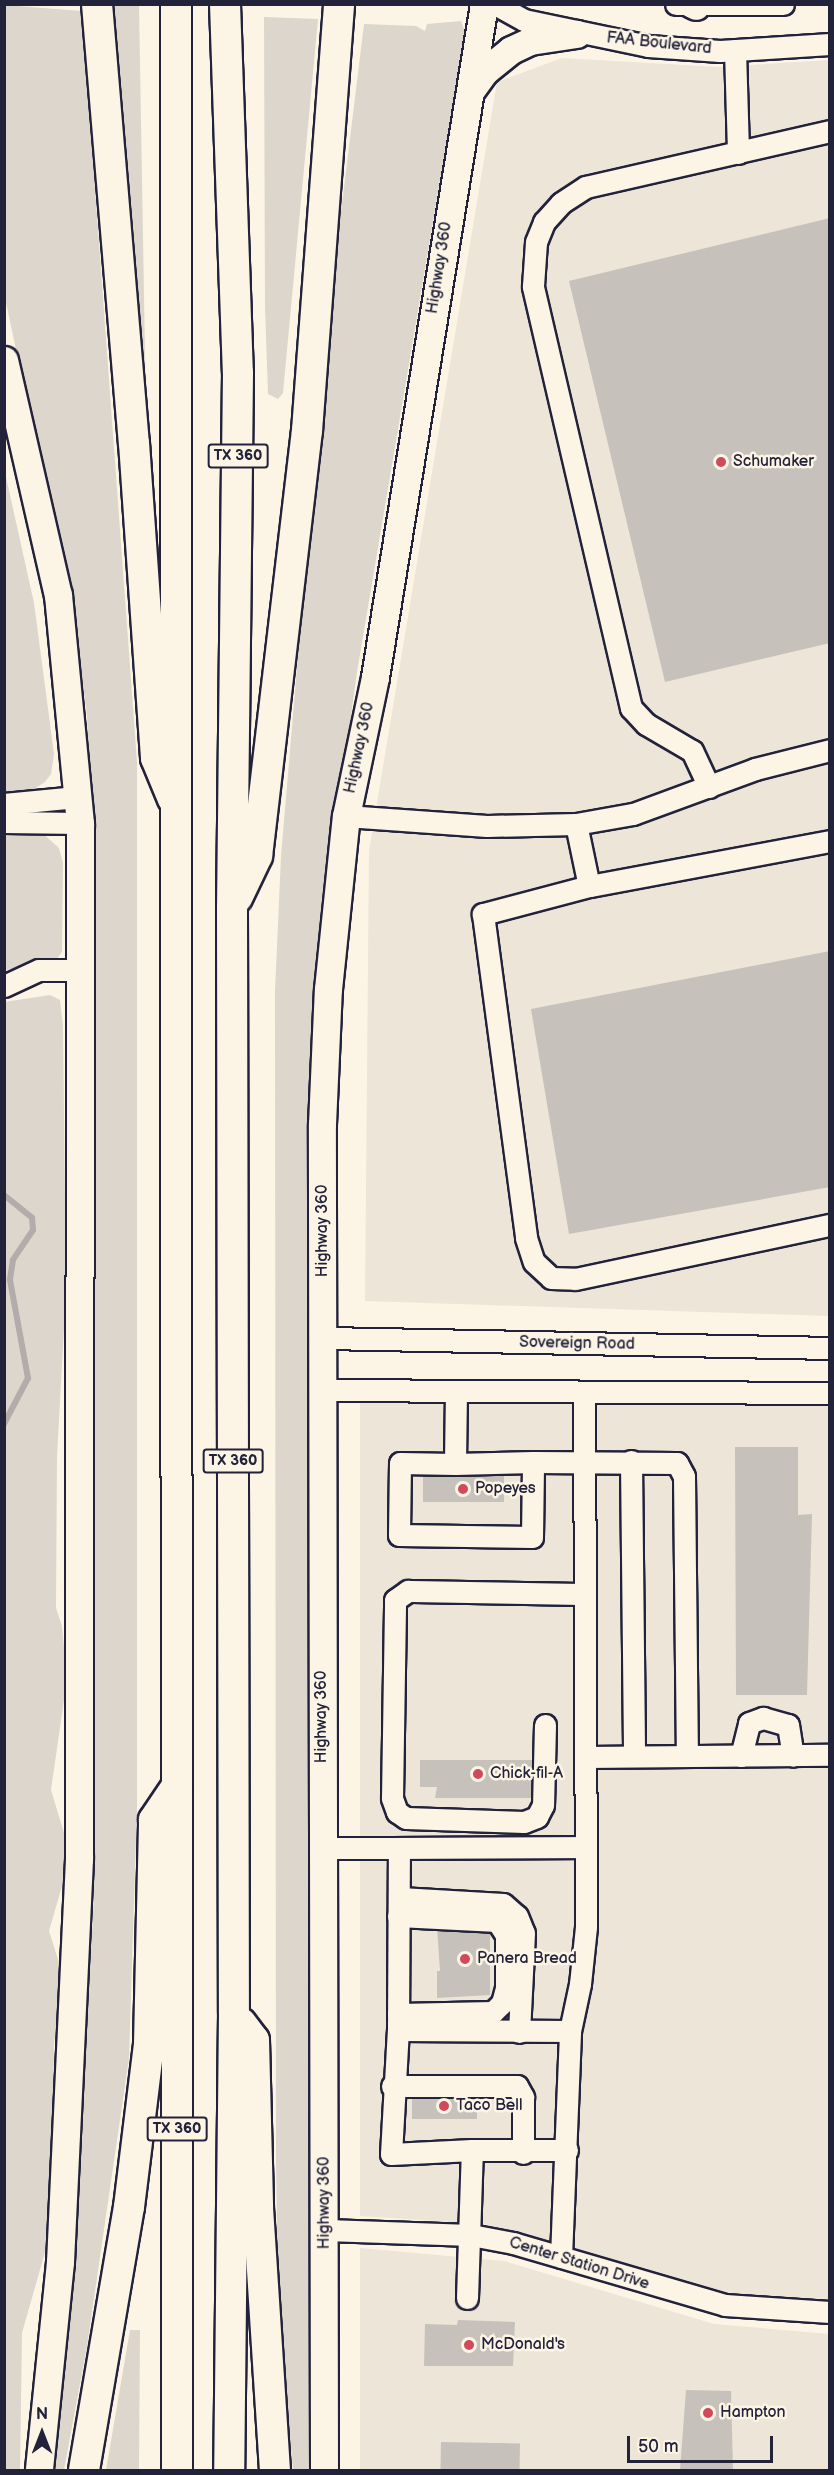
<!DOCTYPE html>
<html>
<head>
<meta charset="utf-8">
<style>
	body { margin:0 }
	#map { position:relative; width:834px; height:2475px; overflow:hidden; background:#fcf5e5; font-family:"Balsamiq Sans",sans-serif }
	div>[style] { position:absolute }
	.built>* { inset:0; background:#ece5d8 }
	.green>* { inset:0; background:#dcd6cc }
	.stream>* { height:6px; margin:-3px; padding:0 3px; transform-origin:3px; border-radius:3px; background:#b2adab }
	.building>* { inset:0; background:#c6c1bb; transform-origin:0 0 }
	.roads { filter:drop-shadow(2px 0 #22223b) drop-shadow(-2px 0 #22223b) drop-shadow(0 2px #22223b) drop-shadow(0 -2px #22223b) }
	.minor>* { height:21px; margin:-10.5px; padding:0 10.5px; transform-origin:10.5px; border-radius:10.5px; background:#fcf5e5 }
	.major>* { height:27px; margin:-13.5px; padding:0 13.5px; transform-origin:13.5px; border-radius:13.5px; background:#fcf5e5 }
	.highway>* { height:30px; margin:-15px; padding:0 15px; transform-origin:15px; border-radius:15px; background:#fcf5e5 }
	.dots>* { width:16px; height:16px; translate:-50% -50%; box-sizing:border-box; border:3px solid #fcf5e5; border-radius:50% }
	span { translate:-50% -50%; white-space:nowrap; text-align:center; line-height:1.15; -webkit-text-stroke:5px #fcf5e5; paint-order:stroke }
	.shield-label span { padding:2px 4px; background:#fcf5e5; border:2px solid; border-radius:4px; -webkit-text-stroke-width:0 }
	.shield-label { font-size:15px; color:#22223b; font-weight:700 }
	.street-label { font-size:16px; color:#22223b }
	.poi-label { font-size:16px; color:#22223b }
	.left { translate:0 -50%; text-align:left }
	.frame { position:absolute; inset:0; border:6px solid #22223b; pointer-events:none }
	.north { position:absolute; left:12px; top:2403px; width:60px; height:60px; -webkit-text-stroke:4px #fcf5e5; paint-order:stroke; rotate:0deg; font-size:16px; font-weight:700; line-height:24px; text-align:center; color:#22223b }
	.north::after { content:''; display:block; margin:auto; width:21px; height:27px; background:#22223b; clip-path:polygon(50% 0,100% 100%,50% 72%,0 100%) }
	.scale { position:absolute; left:627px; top:2436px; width:146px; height:27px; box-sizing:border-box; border:3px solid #22223b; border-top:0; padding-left:8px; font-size:18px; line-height:21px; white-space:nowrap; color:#22223b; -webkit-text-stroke:4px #fcf5e5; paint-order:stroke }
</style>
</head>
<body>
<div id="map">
	<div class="built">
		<i style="clip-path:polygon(562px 58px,719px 67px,829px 60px,829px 1316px,365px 1301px,369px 851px,497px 82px)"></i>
		<i style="clip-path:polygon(360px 1403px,829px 1403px,829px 2299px,742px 2295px,679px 2282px,484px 2224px,360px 2216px)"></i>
		<i style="clip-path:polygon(360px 2248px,504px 2261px,714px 2324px,829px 2334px,828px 2470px,360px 2470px)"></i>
	</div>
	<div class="green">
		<i style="clip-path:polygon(4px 5px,82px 11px,137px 762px,137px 1807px,129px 2058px,87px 2346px,64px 2470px,50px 2470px,84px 2081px,94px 1896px,94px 868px,87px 716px,76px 629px,5px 298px)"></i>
		<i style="clip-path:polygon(106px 5px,139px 5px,146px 412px)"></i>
		<i style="clip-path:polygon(264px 17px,318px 19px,283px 393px,278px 399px,268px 394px,265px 306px)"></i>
		<i style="clip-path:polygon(461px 21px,465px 32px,357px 672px,318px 953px,311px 1250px,311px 2470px,293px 2470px,278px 2292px,276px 2160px,275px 991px,281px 856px,324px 351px,364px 24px,416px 26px,425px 31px,427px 24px)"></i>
		<i style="clip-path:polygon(4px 468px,34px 603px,54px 754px,51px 774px,45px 782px,24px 795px,4px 796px)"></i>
		<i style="clip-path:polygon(4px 828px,41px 832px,59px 848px,63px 863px,62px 952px,56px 960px,5px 970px)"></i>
		<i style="clip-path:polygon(50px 995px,60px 1000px,63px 1026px,66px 1291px,57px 1457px,56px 1608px,62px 1626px,67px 1679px,51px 1790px,68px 1846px,62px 1886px,49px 1931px,61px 1969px,61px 2006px,54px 2042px,51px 2231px,22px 2333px,20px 2470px,5px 2470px,4px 1002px)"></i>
		<i style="clip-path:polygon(130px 2330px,140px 2330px,139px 2470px,106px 2470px)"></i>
	</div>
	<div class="stream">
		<i style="left:4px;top:1195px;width:36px;rotate:39deg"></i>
		<i style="left:32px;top:1218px;width:12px;rotate:85deg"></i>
		<i style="left:33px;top:1230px;width:36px;rotate:124deg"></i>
		<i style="left:13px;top:1260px;width:20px;rotate:99deg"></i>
		<i style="left:10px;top:1280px;width:100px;rotate:79.6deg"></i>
		<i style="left:28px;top:1378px;width:52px;rotate:117.6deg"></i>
	</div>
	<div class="building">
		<i style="clip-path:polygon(830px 218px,830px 643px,665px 682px,569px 281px)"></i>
		<i style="clip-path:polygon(830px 951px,830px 1187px,569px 1234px,531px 1009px)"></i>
		<i style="clip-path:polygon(735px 1447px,798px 1447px,798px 1515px,812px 1514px,807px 1695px,736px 1695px)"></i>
		<i style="left:504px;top:1475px;width:27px;height:81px;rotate:90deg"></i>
		<i style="clip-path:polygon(420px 1760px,537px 1760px,536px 1798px,435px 1798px,437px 1787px,420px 1787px)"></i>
		<i style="clip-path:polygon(437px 1927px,490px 1928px,490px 1995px,437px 1998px,437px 1971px,440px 1971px)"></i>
		<i style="left:477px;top:2092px;width:27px;height:65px;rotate:90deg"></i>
		<i style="clip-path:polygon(458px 2320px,515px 2322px,513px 2366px,424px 2366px,425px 2324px,457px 2325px)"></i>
		<i style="clip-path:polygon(686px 2390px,731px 2391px,733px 2470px,680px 2470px)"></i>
		<i style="left:441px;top:2442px;width:79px;height:28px;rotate:1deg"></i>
	</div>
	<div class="roads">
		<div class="minor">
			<i style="left:495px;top:4px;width:33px;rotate:29deg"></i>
			<i style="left:524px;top:20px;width:127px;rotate:11.8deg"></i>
			<i style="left:648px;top:46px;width:72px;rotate:4deg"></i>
			<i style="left:720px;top:51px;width:110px;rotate:-3.6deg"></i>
			<i style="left:676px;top:4px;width:107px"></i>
			<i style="left:735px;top:50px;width:103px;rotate:88.3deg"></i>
			<i style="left:709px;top:787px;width:40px;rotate:-115deg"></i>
			<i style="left:692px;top:751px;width:53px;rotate:-149.6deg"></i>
			<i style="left:646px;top:724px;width:22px;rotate:-133deg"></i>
			<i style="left:631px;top:708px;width:433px;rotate:-103.1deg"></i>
			<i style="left:533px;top:286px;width:44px;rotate:-86.1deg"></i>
			<i style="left:536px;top:242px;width:22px;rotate:-68deg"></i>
			<i style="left:544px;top:222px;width:25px;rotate:-48deg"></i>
			<i style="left:561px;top:203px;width:30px;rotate:-33deg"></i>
			<i style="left:586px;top:187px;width:250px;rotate:-12.9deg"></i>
			<i style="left:4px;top:804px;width:73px;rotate:-5.5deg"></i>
			<i style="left:346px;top:816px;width:141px;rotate:4.1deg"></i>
			<i style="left:487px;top:826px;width:89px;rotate:-1.3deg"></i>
			<i style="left:576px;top:824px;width:58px;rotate:-10deg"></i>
			<i style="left:633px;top:814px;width:130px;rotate:-20.2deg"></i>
			<i style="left:755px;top:769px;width:77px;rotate:-14.2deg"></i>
			<i style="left:4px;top:822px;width:76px;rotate:0.8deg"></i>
			<i style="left:576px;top:824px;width:63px;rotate:78.2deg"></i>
			<i style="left:830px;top:841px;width:245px;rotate:169.4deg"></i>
			<i style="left:589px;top:886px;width:110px;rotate:165.2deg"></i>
			<i style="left:483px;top:914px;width:327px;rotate:82.4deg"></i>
			<i style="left:526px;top:1238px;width:25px;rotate:72deg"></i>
			<i style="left:534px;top:1262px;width:23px;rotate:43deg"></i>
			<i style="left:551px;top:1278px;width:24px;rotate:2deg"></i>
			<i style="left:575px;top:1279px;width:261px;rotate:-12deg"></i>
			<i style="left:4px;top:986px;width:38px;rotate:-25deg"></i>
			<i style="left:39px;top:970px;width:43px"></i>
			<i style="left:325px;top:1338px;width:505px;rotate:1.13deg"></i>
			<i style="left:325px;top:1390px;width:505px;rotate:0.34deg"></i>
			<i style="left:456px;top:1391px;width:73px;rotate:90.8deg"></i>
			<i style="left:455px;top:1464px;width:55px;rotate:-179deg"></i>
			<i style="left:400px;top:1463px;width:72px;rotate:90.8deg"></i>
			<i style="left:399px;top:1535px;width:133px;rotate:0.9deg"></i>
			<i style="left:532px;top:1537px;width:75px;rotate:-89.2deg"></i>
			<i style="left:533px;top:1462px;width:144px;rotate:0.4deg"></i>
			<i style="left:677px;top:1463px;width:15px;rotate:62deg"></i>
			<i style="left:684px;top:1476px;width:280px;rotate:89.4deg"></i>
			<i style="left:631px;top:1461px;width:295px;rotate:89.4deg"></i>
			<i style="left:455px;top:1464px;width:78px;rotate:-1.5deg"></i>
			<i style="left:545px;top:1725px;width:80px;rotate:91.4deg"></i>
			<i style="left:543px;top:1805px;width:13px;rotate:117deg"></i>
			<i style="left:537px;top:1817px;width:14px;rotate:159deg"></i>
			<i style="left:524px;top:1822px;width:118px;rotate:-178.1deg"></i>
			<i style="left:406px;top:1818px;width:11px;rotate:-146deg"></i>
			<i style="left:397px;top:1812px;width:15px;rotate:-110deg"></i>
			<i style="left:392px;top:1798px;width:198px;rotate:-89.1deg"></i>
			<i style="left:395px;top:1600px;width:16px;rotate:-35deg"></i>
			<i style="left:408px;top:1591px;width:177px;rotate:1deg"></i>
			<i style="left:741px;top:1756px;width:34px;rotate:-76deg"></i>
			<i style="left:749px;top:1723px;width:15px;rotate:-20deg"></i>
			<i style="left:763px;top:1718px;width:26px;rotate:16deg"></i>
			<i style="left:788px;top:1725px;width:31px;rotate:81deg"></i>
			<i style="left:585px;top:1757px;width:245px;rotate:-0.5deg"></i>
			<i style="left:322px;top:1848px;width:77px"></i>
			<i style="left:400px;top:1898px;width:103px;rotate:3.3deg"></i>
			<i style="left:503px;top:1904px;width:18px;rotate:41deg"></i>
			<i style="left:517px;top:1916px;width:18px;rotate:68deg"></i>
			<i style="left:524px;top:1933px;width:99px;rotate:92.9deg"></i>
			<i style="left:398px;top:1916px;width:99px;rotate:2.9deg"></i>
			<i style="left:497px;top:1921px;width:17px;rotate:57deg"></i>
			<i style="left:506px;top:1935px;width:53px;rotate:90deg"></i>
			<i style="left:506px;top:1988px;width:16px;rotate:105deg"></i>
			<i style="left:502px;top:2003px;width:13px;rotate:135deg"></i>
			<i style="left:493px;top:2012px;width:95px;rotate:178.8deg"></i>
			<i style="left:398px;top:2030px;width:172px;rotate:0.3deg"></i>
			<i style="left:392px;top:2086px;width:125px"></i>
			<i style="left:517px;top:2086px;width:13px;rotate:61deg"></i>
			<i style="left:523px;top:2097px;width:56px;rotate:90deg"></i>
			<i style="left:472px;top:2150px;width:95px"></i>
			<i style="left:326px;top:2230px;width:145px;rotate:2deg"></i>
			<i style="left:471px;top:2235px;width:43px;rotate:10.8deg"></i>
			<i style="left:513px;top:2243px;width:221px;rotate:16.3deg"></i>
			<i style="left:725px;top:2305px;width:105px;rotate:3.8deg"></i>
			<i style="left:561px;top:2257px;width:226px;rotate:-87.7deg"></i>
			<i style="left:570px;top:2031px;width:48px;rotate:-78deg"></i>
			<i style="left:580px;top:1984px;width:57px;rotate:-84deg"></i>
			<i style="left:586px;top:1927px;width:535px;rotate:-90.21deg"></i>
			<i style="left:467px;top:2298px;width:148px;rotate:-88.1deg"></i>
			<i style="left:472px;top:2150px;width:81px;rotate:177.2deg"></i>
			<i style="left:391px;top:2154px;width:124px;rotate:-86.8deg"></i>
			<i style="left:398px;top:2030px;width:182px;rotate:-89.7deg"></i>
			<i style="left:399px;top:1848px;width:187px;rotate:-0.3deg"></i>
		</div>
		<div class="major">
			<i style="left:692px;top:4px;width:4px;rotate:27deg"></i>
			<i style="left:471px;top:90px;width:24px;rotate:-54deg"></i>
			<i style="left:485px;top:71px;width:33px;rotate:-39deg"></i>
			<i style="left:511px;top:50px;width:21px;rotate:-25deg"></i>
			<i style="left:530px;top:41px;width:47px;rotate:-8.7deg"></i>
			<i style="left:4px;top:360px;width:241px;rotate:77.1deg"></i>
			<i style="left:58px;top:595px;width:229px;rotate:84.5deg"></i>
			<i style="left:80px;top:823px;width:1036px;rotate:90.06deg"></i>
			<i style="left:79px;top:1859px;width:403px;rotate:92.7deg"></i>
			<i style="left:60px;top:2262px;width:209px;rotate:95.8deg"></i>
			<i style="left:324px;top:2470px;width:1346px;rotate:-90.09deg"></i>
			<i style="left:322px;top:1124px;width:135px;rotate:-87.5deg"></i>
			<i style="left:328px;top:989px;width:174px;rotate:-84.1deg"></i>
			<i style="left:346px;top:816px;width:142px;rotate:-78.2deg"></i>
			<i style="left:375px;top:677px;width:682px;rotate:-80.8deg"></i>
		</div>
		<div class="highway">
			<i style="left:97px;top:4px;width:441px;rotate:85.2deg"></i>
			<i style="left:134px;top:443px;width:316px;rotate:86deg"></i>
			<i style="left:156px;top:758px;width:44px;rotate:67.5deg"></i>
			<i style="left:176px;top:4px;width:2466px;rotate:89.98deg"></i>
			<i style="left:225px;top:4px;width:369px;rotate:88deg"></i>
			<i style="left:238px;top:373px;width:535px;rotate:90.64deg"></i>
			<i style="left:232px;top:908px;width:1106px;rotate:89.9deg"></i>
			<i style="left:234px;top:2014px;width:456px;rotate:90.6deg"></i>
			<i style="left:237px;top:898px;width:47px;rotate:-64.5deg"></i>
			<i style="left:257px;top:856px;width:428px;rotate:-83.3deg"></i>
			<i style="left:307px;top:431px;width:428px;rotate:-85.7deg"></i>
			<i style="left:241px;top:2023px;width:21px;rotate:53deg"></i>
			<i style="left:254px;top:2040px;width:168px;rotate:88.6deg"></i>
			<i style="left:258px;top:2208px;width:263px;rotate:86.3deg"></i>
			<i style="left:84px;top:2470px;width:267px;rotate:-80.3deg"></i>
			<i style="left:129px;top:2207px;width:164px;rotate:-83deg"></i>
			<i style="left:149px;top:2044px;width:224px;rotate:-88.7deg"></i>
			<i style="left:154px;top:1820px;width:40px;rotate:-56deg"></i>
		</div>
	</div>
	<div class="dots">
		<i style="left:721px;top:462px;background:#d1495b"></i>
		<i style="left:463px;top:1489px;background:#d1495b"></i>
		<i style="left:478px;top:1774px;background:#d1495b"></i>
		<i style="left:465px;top:1959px;background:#d1495b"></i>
		<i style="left:444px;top:2106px;background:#d1495b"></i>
		<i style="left:469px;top:2345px;background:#d1495b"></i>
		<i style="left:708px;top:2413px;background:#d1495b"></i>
	</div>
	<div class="shield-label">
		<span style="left:238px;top:456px">TX 360</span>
		<span style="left:233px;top:1461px">TX 360</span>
		<span style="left:177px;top:2129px">TX 360</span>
	</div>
	<div class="street-label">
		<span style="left:659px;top:44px;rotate:6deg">FAA Boulevard</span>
		<span style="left:440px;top:268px;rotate:-81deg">Highway 360</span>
		<span style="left:360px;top:748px;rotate:-78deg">Highway 360</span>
		<span style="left:323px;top:1231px;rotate:-90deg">Highway 360</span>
		<span style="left:577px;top:1344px;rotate:1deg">Sovereign Road</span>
		<span style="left:322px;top:1717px;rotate:-90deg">Highway 360</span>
		<span style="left:325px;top:2203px;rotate:-90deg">Highway 360</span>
		<span style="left:579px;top:2264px;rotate:17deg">Center Station Drive</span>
	</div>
	<div class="poi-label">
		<span class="left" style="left:733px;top:462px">Schumaker</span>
		<span class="left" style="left:475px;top:1489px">Popeyes</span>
		<span class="left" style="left:490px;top:1774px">Chick-fil-A</span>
		<span class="left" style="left:477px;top:1959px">Panera Bread</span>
		<span class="left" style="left:456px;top:2106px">Taco Bell</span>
		<span class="left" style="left:481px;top:2345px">McDonald's</span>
		<span class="left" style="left:720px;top:2413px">Hampton</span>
	</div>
	<div class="frame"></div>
	<div class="north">N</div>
	<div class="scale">50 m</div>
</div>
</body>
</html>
